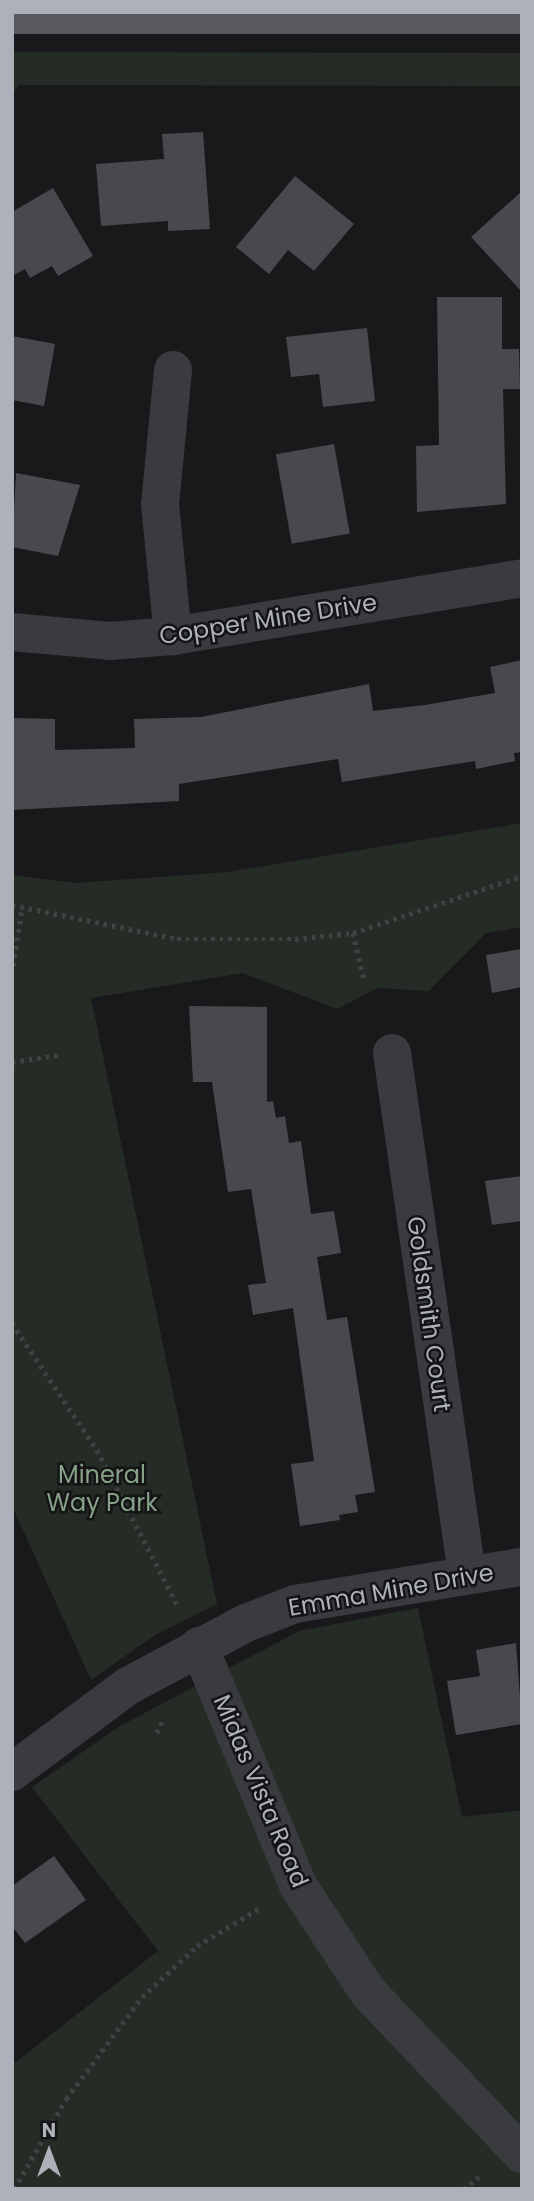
<!DOCTYPE html>
<html>
<head>
<meta charset="utf-8">
<style>
	body { margin:0 }
	#map { position:relative; width:534px; height:2201px; overflow:hidden; background:#19191b; font-family:Poppins,sans-serif }
	div>[style] { position:absolute }
	.green>* { inset:0; background:#252c26 }
	.building>* { inset:0; background:#48494d; transform-origin:0 0 }
	.path>* { height:4.5px; margin-top:-2.25px; transform-origin:0; background:repeating-linear-gradient(90deg,#404246 0 3.5px,transparent 0 8.5px) }
	.minor>* { height:38px; margin:-19px; padding:0 19px; transform-origin:19px; border-radius:19px; background:#3a3b3f }
	.major>* { height:38px; margin:-19px; padding:0 19px; transform-origin:19px; border-radius:19px; background:#57595e }
	span { translate:-50% -50%; white-space:nowrap; text-align:center; line-height:1.15; -webkit-text-stroke:5px #141416; paint-order:stroke }
	.street-label { font-size:24px; color:#adb1b9 }
	.park-label { font-size:24px; color:#86a186 }
	.frame { position:absolute; inset:0; border:14px solid #adb1b9; pointer-events:none }
	.north { position:absolute; left:14px; top:2117px; width:70px; height:70px; -webkit-text-stroke:5px #141416; paint-order:stroke; rotate:0deg; font-size:19px; font-weight:700; line-height:28px; text-align:center; color:#adb1b9 }
	.north::after { content:''; display:block; margin:auto; width:24px; height:32px; background:#adb1b9; clip-path:polygon(50% 0,100% 100%,50% 72%,0 100%) }
</style>
</head>
<body>
<div id="map">
	<div class="green">
		<i style="clip-path:polygon(12px 52px,522px 53px,522px 86px,20px 85px,12px 92px)"></i>
		<i style="clip-path:polygon(522px 823px,522px 927px,486px 933px,429px 991px,378px 988px,337px 1009px,243px 973px,91px 998px,217px 1604px,155px 1635px,91px 1680px,12px 1506px,12px 875px,76px 883px,228px 872px)"></i>
		<i style="clip-path:polygon(418px 1608px,462px 1817px,522px 1810px,522px 2189px,12px 2189px,12px 2065px,158px 1951px,32px 1787px,120px 1726px,299px 1631px)"></i>
	</div>
	<div class="building">
		<i style="clip-path:polygon(203px 132px,210px 229px,168px 231px,168px 221px,101px 226px,96px 164px,164px 159px,162px 134px)"></i>
		<i style="clip-path:polygon(295px 176px,354px 224px,314px 271px,288px 250px,269px 274px,236px 247px)"></i>
		<i style="clip-path:polygon(53px 188px,93px 256px,58px 276px,52px 266px,30px 278px,25px 269px,12px 276px,12px 212px)"></i>
		<i style="clip-path:polygon(522px 191px,522px 292px,471px 237px)"></i>
		<i style="clip-path:polygon(437px 297px,502px 297px,502px 349px,519px 349px,520px 389px,503px 389px,506px 504px,417px 512px,416px 446px,439px 445px)"></i>
		<i style="clip-path:polygon(367px 328px,375px 401px,323px 407px,319px 374px,291px 377px,286px 337px)"></i>
		<i style="clip-path:polygon(12px 336px,55px 344px,44px 406px,12px 400px)"></i>
		<i style="left:334px;top:444px;width:91px;height:59px;rotate:80deg"></i>
		<i style="clip-path:polygon(16px 473px,80px 485px,58px 556px,12px 547px)"></i>
		<i style="clip-path:polygon(522px 660px,522px 752px,514px 753px,515px 761px,476px 769px,475px 761px,342px 782px,338px 759px,179px 784px,179px 801px,12px 810px,13px 718px,55px 719px,55px 750px,135px 748px,134px 719px,201px 717px,369px 684px,373px 711px,425px 705px,495px 693px,490px 667px)"></i>
		<i style="clip-path:polygon(522px 949px,522px 987px,492px 993px,486px 955px)"></i>
		<i style="clip-path:polygon(189px 1006px,267px 1007px,267px 1102px,273px 1101px,276px 1118px,285px 1116px,289px 1143px,301px 1141px,311px 1214px,334px 1211px,341px 1253px,317px 1257px,327px 1320px,347px 1317px,375px 1492px,355px 1495px,358px 1512px,339px 1515px,340px 1520px,300px 1526px,291px 1464px,314px 1461px,293px 1308px,253px 1315px,248px 1285px,266px 1283px,251px 1189px,228px 1192px,212px 1082px,193px 1082px)"></i>
		<i style="clip-path:polygon(522px 1176px,522px 1221px,492px 1225px,485px 1181px)"></i>
		<i style="clip-path:polygon(516px 1643px,522px 1724px,456px 1735px,447px 1681px,480px 1676px,476px 1650px)"></i>
		<i style="clip-path:polygon(54px 1856px,86px 1900px,25px 1943px,12px 1926px,12px 1886px)"></i>
	</div>
	<div class="path">
		<i style="left:12px;top:905px;width:168px;rotate:11.6deg"></i>
		<i style="left:177px;top:939px;width:118px"></i>
		<i style="left:295px;top:939px;width:58px;rotate:-5.9deg"></i>
		<i style="left:353px;top:933px;width:178px;rotate:-18.6deg"></i>
		<i style="left:353px;top:933px;width:47px;rotate:76.6deg"></i>
		<i style="left:13px;top:966px;width:60px;rotate:-81.3deg"></i>
		<i style="left:12px;top:1062px;width:48px;rotate:-8.5deg"></i>
		<i style="left:12px;top:1323px;width:153px;rotate:56.2deg"></i>
		<i style="left:97px;top:1450px;width:178px;rotate:62.6deg"></i>
		<i style="left:157px;top:1733px;width:15px;rotate:-67deg"></i>
		<i style="left:14px;top:2189px;width:104px;rotate:-60deg"></i>
		<i style="left:66px;top:2099px;width:127px;rotate:-53.3deg"></i>
		<i style="left:142px;top:1997px;width:75px;rotate:-42.8deg"></i>
		<i style="left:197px;top:1946px;width:71px;rotate:-31.2deg"></i>
		<i style="left:463px;top:2189px;width:20px;rotate:-37deg"></i>
	</div>
	<div class="minor">
		<i style="left:173px;top:370px;width:135px;rotate:95.5deg"></i>
		<i style="left:160px;top:504px;width:133px;rotate:84.4deg"></i>
		<i style="left:12px;top:632px;width:98px;rotate:5.2deg"></i>
		<i style="left:110px;top:641px;width:63px;rotate:-4.5deg"></i>
		<i style="left:173px;top:636px;width:354px;rotate:-9.4deg"></i>
		<i style="left:392px;top:1053px;width:526px;rotate:81.81deg"></i>
		<i style="left:199px;top:1646px;width:261px;rotate:67.5deg"></i>
		<i style="left:299px;top:1887px;width:126px;rotate:56.7deg"></i>
		<i style="left:368px;top:1992px;width:224px;rotate:46.5deg"></i>
		<i style="left:12px;top:1772px;width:144px;rotate:-36.6deg"></i>
		<i style="left:128px;top:1686px;width:134px;rotate:-28.1deg"></i>
		<i style="left:246px;top:1623px;width:53px;rotate:-21.2deg"></i>
		<i style="left:295px;top:1604px;width:230px;rotate:-9.3deg"></i>
	</div>
	<div class="major">
		<i style="left:12px;top:15px;width:510px"></i>
	</div>
	<div class="street-label">
		<span style="left:268px;top:619px;rotate:-9deg">Copper Mine Drive</span>
		<span style="left:429px;top:1314px;rotate:82deg">Goldsmith Court</span>
		<span style="left:391px;top:1590px;rotate:-10deg">Emma Mine Drive</span>
		<span style="left:261px;top:1791px;rotate:67deg">Midas Vista Road</span>
	</div>
	<div class="park-label">
		<span style="left:102px;top:1489px">Mineral<br>Way Park</span>
	</div>
	<div class="frame"></div>
	<div class="north">N</div>
</div>
</body>
</html>
